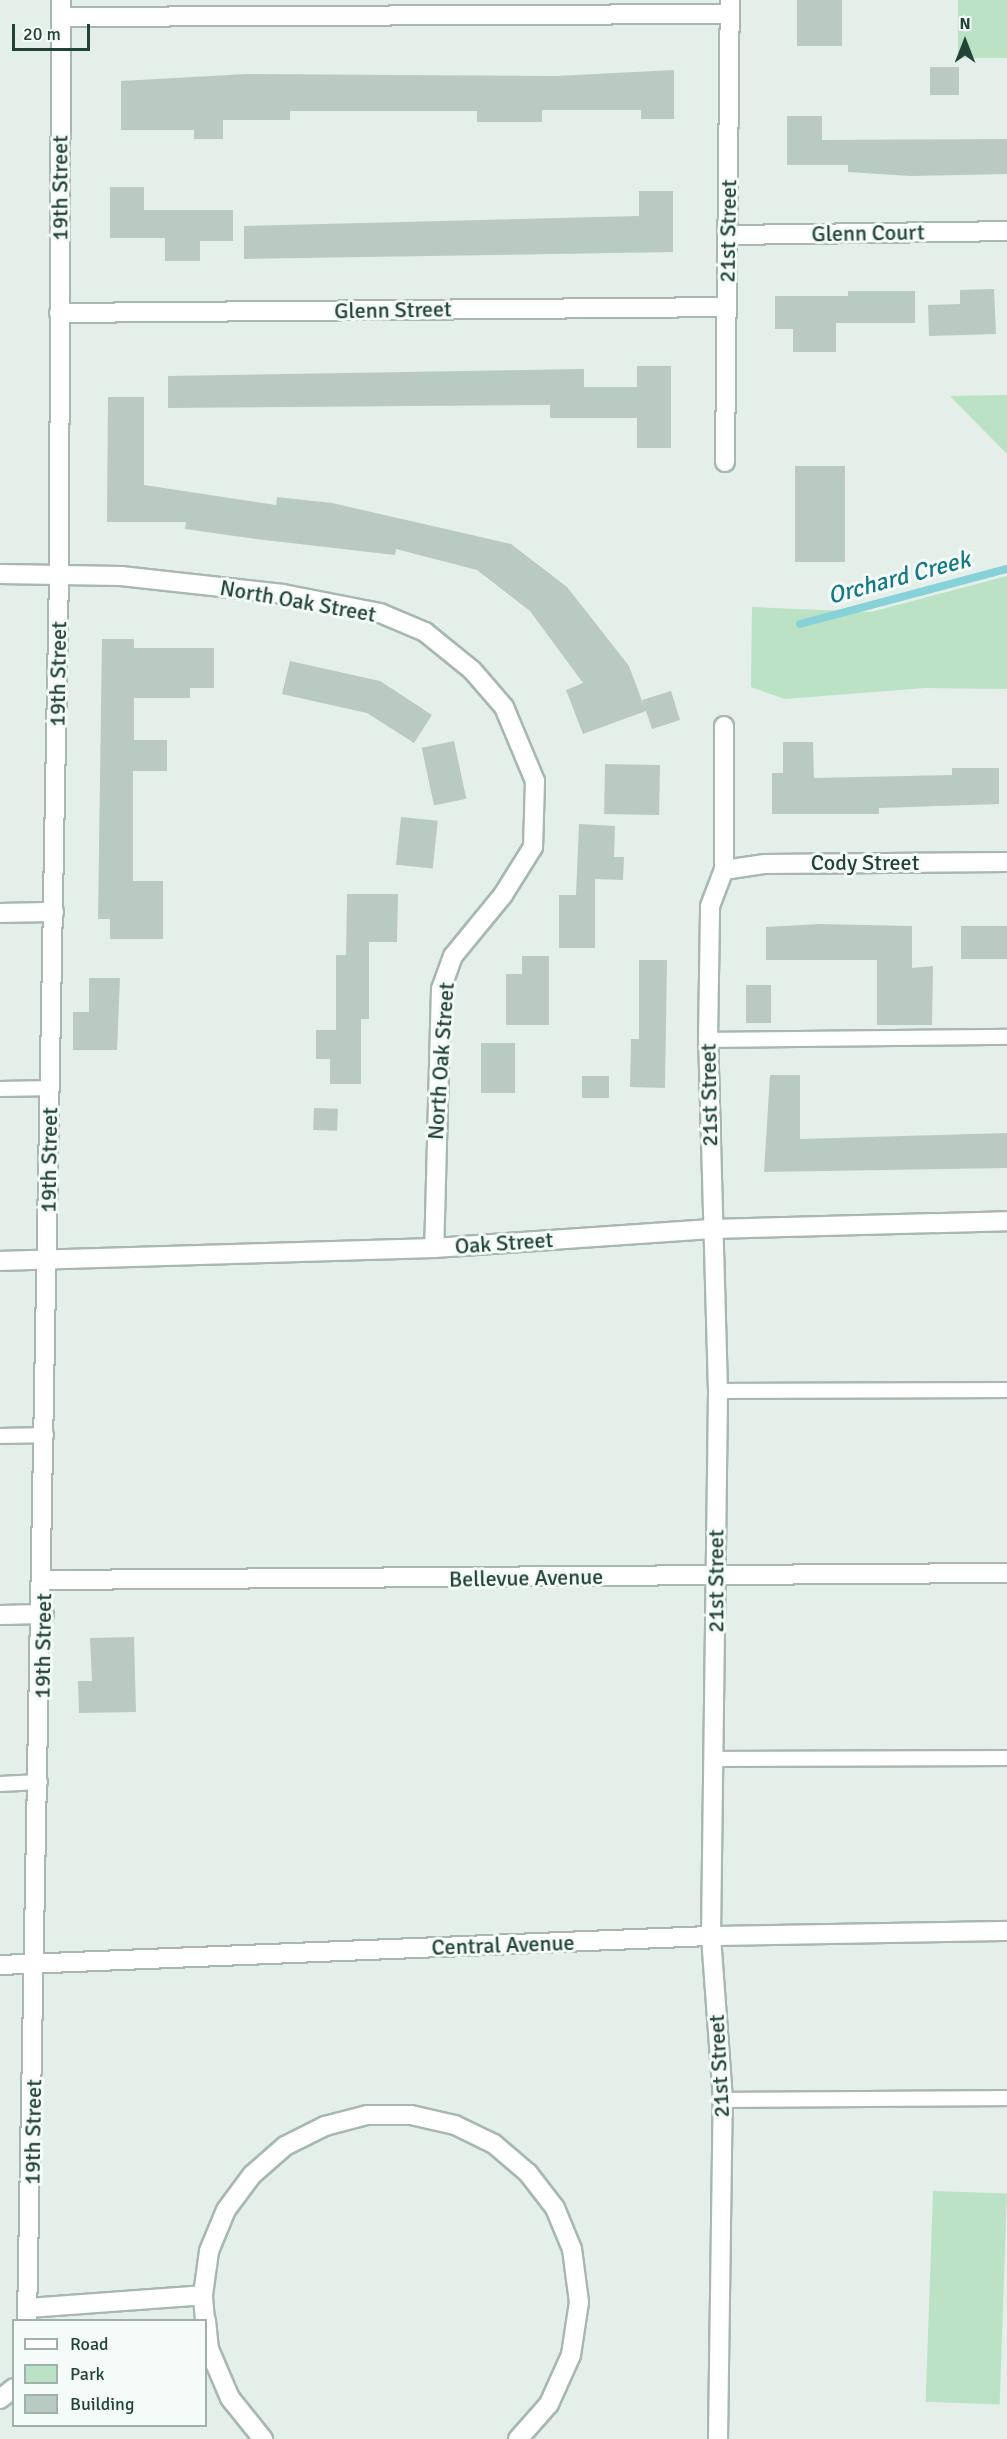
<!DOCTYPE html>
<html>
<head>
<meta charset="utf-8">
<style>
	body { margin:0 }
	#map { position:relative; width:1007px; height:2439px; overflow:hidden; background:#e4efea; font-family:Signika,sans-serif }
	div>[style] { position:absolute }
	.green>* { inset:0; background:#bbe2c4; transform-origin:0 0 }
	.stream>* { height:8px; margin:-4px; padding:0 4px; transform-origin:4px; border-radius:4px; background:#87d1d9 }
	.building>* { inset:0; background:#b9cac2; transform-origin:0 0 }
	.roads { filter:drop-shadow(2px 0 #a6b8b1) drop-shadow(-2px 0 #a6b8b1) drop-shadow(0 2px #a6b8b1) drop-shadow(0 -2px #a6b8b1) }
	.service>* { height:14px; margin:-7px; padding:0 7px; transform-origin:7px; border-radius:7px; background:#fff }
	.minor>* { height:18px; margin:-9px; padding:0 9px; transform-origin:9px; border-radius:9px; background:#fff }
	.tertiary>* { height:18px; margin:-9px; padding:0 9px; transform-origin:9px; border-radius:9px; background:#fff }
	span { translate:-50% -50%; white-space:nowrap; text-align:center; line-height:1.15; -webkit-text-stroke:6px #f5fbf8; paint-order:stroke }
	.street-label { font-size:22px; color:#214338 }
	.water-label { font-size:24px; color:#137987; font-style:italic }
	.legend { position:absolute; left:12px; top:2319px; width:195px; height:108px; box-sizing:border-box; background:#f5fbf8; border:2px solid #a0b1ab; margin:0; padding:8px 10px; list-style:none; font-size:18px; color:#214338 }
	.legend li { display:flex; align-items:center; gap:12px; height:30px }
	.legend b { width:30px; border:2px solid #a0b1ab }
	.north { position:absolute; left:935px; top:12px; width:60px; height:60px; -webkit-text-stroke:4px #f5fbf8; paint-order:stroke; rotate:0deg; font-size:16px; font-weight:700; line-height:24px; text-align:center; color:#214338 }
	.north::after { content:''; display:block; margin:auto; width:21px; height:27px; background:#214338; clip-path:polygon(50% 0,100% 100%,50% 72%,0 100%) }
	.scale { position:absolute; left:12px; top:24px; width:78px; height:27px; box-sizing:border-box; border:3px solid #214338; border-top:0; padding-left:8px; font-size:18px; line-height:21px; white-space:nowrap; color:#214338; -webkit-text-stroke:4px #f5fbf8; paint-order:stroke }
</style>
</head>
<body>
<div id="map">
	<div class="green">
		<i style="left:958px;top:0;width:49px;height:58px"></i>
		<i style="clip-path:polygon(1007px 395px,1007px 454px,950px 396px)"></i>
		<i style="clip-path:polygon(1007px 576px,1007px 689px,925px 688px,785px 699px,751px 687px,752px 607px,871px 612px)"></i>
		<i style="left:933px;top:2191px;width:74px;height:211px;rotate:2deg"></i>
	</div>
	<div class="stream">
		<i style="left:800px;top:624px;width:214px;rotate:-14.9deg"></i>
	</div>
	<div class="building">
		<i style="left:797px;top:0;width:45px;height:46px"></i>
		<i style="left:930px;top:67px;width:29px;height:28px"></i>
		<i style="clip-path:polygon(674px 70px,674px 119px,641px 119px,641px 110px,542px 110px,542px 122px,477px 122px,477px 111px,290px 111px,290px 120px,223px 120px,223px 139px,194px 139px,194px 130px,121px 130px,121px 81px,246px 74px,556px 76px)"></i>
		<i style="clip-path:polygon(787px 116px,822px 116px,822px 140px,1007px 139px,1007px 174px,911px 176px,848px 172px,848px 165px,787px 165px)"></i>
		<i style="clip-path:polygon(110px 187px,144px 187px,144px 210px,233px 210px,233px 241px,200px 241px,200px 261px,165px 261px,165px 238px,110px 238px)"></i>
		<i style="clip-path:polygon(639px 191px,673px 191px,673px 252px,244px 259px,244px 226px,639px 216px)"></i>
		<i style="clip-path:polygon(994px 289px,996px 334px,929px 336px,928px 305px,960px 304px,960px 290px)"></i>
		<i style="clip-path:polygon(848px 291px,915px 291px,915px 323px,836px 323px,836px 352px,793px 352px,793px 329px,775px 329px,775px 296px,848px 296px)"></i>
		<i style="clip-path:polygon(637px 366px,671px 366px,671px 448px,637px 448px,637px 418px,550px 418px,550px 405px,168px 408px,168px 376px,584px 369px,584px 387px,637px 387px)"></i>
		<i style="clip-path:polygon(108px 397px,144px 397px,144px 485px,276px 505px,277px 497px,332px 503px,511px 544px,567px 587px,629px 666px,645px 709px,642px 700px,671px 691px,680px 720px,652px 729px,646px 711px,583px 734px,566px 690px,583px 683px,530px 611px,477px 570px,396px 549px,395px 555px,256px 539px,185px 529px,186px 522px,107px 522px)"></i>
		<i style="left:795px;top:466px;width:50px;height:96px"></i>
		<i style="clip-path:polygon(102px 639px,134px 639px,134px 648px,214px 648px,214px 688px,190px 688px,190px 698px,134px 698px,134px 740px,167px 740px,167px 771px,133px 771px,133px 881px,163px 881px,163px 939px,110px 939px,110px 919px,98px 919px)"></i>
		<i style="clip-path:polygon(290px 661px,380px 681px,432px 715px,414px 743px,367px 713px,282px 694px)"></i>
		<i style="left:454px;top:741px;width:59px;height:33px;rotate:78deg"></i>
		<i style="clip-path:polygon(783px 742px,813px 742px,814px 778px,952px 775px,952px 768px,999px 768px,999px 804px,879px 808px,879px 814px,772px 814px,772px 773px,783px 773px)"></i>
		<i style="left:605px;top:764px;width:55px;height:50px;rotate:1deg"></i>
		<i style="left:401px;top:817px;width:37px;height:48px;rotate:6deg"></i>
		<i style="clip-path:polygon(579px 824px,615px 826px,614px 857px,624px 857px,623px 880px,595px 879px,595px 948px,559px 948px,559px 895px,576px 895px)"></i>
		<i style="clip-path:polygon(347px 894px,398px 894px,397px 942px,369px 942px,369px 1019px,361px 1019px,361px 1084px,330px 1084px,330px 1059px,316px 1059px,316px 1030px,336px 1030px,336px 955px,346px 955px)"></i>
		<i style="clip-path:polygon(819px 924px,912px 926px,912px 968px,933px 966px,932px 1025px,877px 1025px,877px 960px,766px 960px,766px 927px)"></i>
		<i style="left:961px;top:926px;width:46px;height:33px"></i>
		<i style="clip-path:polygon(522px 956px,549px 956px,549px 1025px,506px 1025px,506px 974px,522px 974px)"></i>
		<i style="clip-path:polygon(639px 960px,667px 960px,665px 1088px,630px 1087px,631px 1039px,639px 1039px)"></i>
		<i style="clip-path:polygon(89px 978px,120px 978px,117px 1050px,73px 1050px,73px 1012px,89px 1012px)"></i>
		<i style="left:746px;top:985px;width:25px;height:38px"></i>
		<i style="left:481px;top:1043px;width:34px;height:50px"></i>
		<i style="clip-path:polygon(770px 1075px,800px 1075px,800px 1139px,1007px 1133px,1007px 1168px,764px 1172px)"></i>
		<i style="left:582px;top:1076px;width:27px;height:22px"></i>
		<i style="left:314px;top:1108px;width:24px;height:22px;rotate:2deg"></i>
		<i style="clip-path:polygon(134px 1637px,136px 1712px,79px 1713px,78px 1681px,92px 1681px,90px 1638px)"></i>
	</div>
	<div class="roads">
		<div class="service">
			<i style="left:708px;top:1040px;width:299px;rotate:-0.6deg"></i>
			<i style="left:0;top:1089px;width:50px;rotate:-1.1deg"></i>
			<i style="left:718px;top:1391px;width:289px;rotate:-0.2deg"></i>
			<i style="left:0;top:1436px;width:46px;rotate:-1.2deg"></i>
			<i style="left:715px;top:1759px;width:292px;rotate:-0.2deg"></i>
			<i style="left:0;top:1784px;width:40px;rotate:-2.9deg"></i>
			<i style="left:723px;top:2100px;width:284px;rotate:-0.4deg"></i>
		</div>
		<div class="minor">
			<i style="left:61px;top:17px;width:669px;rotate:-0.26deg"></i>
			<i style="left:729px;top:235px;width:278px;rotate:-0.8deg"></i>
			<i style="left:59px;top:313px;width:668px;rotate:-0.51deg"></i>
			<i style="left:725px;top:462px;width:462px;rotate:-89.4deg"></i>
			<i style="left:0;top:574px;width:121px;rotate:0.9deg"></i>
			<i style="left:121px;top:576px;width:163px;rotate:6.3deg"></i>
			<i style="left:283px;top:594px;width:99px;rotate:11.1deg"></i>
			<i style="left:380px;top:613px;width:49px;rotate:22.9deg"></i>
			<i style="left:425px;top:632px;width:60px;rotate:39deg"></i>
			<i style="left:472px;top:670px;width:49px;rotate:49.1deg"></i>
			<i style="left:504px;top:707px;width:80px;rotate:67.3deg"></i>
			<i style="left:535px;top:781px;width:66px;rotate:91.7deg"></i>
			<i style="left:533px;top:847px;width:57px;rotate:122deg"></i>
			<i style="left:503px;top:895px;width:79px;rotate:129.3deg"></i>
			<i style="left:453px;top:956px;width:35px;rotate:110deg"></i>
			<i style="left:441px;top:989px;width:259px;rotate:91.5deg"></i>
			<i style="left:724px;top:870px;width:40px;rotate:-8.5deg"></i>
			<i style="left:764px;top:864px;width:243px;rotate:-0.5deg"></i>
			<i style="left:0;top:913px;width:54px;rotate:-1.1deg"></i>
			<i style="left:0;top:1261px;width:434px;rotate:-1.7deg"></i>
			<i style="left:434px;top:1248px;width:278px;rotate:-3.9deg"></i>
			<i style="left:711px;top:1229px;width:296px;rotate:-1.5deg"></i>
			<i style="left:44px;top:1580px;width:963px;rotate:-0.42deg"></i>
			<i style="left:0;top:1615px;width:44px;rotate:-1.3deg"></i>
			<i style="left:28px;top:2308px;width:175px;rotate:-4.2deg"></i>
			<i style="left:27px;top:2320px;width:1747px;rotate:-88.95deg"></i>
			<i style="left:59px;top:573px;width:573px;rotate:-89.8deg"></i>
			<i style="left:205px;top:2320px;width:25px;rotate:-95deg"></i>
			<i style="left:203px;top:2295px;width:44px;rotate:-82.2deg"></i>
			<i style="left:209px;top:2251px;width:44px;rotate:-67.5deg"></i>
			<i style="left:226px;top:2210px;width:44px;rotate:-53.4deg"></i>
			<i style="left:252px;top:2175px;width:44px;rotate:-41.3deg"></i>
			<i style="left:285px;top:2146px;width:45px;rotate:-26.6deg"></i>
			<i style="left:325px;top:2126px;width:43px;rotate:-14.7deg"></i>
			<i style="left:367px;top:2115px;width:44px"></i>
			<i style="left:411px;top:2115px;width:45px;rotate:12.8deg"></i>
			<i style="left:455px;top:2125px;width:43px;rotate:26deg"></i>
			<i style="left:494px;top:2144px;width:45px;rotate:40.5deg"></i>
			<i style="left:528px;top:2173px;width:44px;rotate:52.4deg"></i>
			<i style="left:555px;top:2208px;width:44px;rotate:67.5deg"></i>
			<i style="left:572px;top:2249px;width:53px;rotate:82.5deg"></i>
			<i style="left:579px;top:2302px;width:54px;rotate:98.6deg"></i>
			<i style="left:571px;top:2355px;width:54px;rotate:114.2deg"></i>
			<i style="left:549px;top:2404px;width:47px;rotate:131.5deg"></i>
			<i style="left:206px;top:2321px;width:28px;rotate:84deg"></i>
			<i style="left:209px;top:2349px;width:53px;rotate:66.8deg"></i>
			<i style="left:230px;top:2398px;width:53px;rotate:51.2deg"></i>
			<i style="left:0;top:2399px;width:18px;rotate:-38deg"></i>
			<i style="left:718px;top:2439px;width:339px;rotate:-89.2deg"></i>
			<i style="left:723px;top:2100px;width:164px;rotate:-94.2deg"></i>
			<i style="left:711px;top:1936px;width:545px;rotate:-89.26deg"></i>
			<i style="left:718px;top:1391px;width:351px;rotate:-91.6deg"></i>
			<i style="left:708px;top:1040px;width:134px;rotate:-89.1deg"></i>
			<i style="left:710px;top:906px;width:39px;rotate:-69deg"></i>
			<i style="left:724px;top:870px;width:144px;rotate:-90deg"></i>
		</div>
		<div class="tertiary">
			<i style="left:0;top:1965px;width:712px;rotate:-2.34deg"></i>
			<i style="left:711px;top:1936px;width:296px;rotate:-1deg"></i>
		</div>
	</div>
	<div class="street-label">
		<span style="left:60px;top:188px;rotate:-90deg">19th Street</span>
		<span style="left:728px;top:231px;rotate:-89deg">21st Street</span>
		<span style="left:868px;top:233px;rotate:-1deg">Glenn Court</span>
		<span style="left:393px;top:310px;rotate:-1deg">Glenn Street</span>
		<span style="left:298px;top:601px;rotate:10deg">North Oak Street</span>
		<span style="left:58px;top:674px;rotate:-89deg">19th Street</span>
		<span style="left:865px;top:863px">Cody Street</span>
		<span style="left:441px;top:1061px;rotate:-86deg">North Oak Street</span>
		<span style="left:709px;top:1095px;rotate:-91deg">21st Street</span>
		<span style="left:49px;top:1160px;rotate:-89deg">19th Street</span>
		<span style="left:504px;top:1243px;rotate:-4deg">Oak Street</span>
		<span style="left:526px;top:1578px;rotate:-1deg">Bellevue Avenue</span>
		<span style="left:716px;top:1581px;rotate:-90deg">21st Street</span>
		<span style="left:43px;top:1646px;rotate:-89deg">19th Street</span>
		<span style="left:503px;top:1945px;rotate:-2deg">Central Avenue</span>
		<span style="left:719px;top:2066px;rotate:-93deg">21st Street</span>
		<span style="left:33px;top:2132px;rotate:-89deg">19th Street</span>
	</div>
	<div class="water-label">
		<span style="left:899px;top:578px;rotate:-15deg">Orchard Creek</span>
	</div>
	<ul class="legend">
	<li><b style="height:8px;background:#fff"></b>Road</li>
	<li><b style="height:16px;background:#bbe2c4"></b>Park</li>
	<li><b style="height:16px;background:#b9cac2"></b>Building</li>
	</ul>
	<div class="north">N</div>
	<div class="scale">20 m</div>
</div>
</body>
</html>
